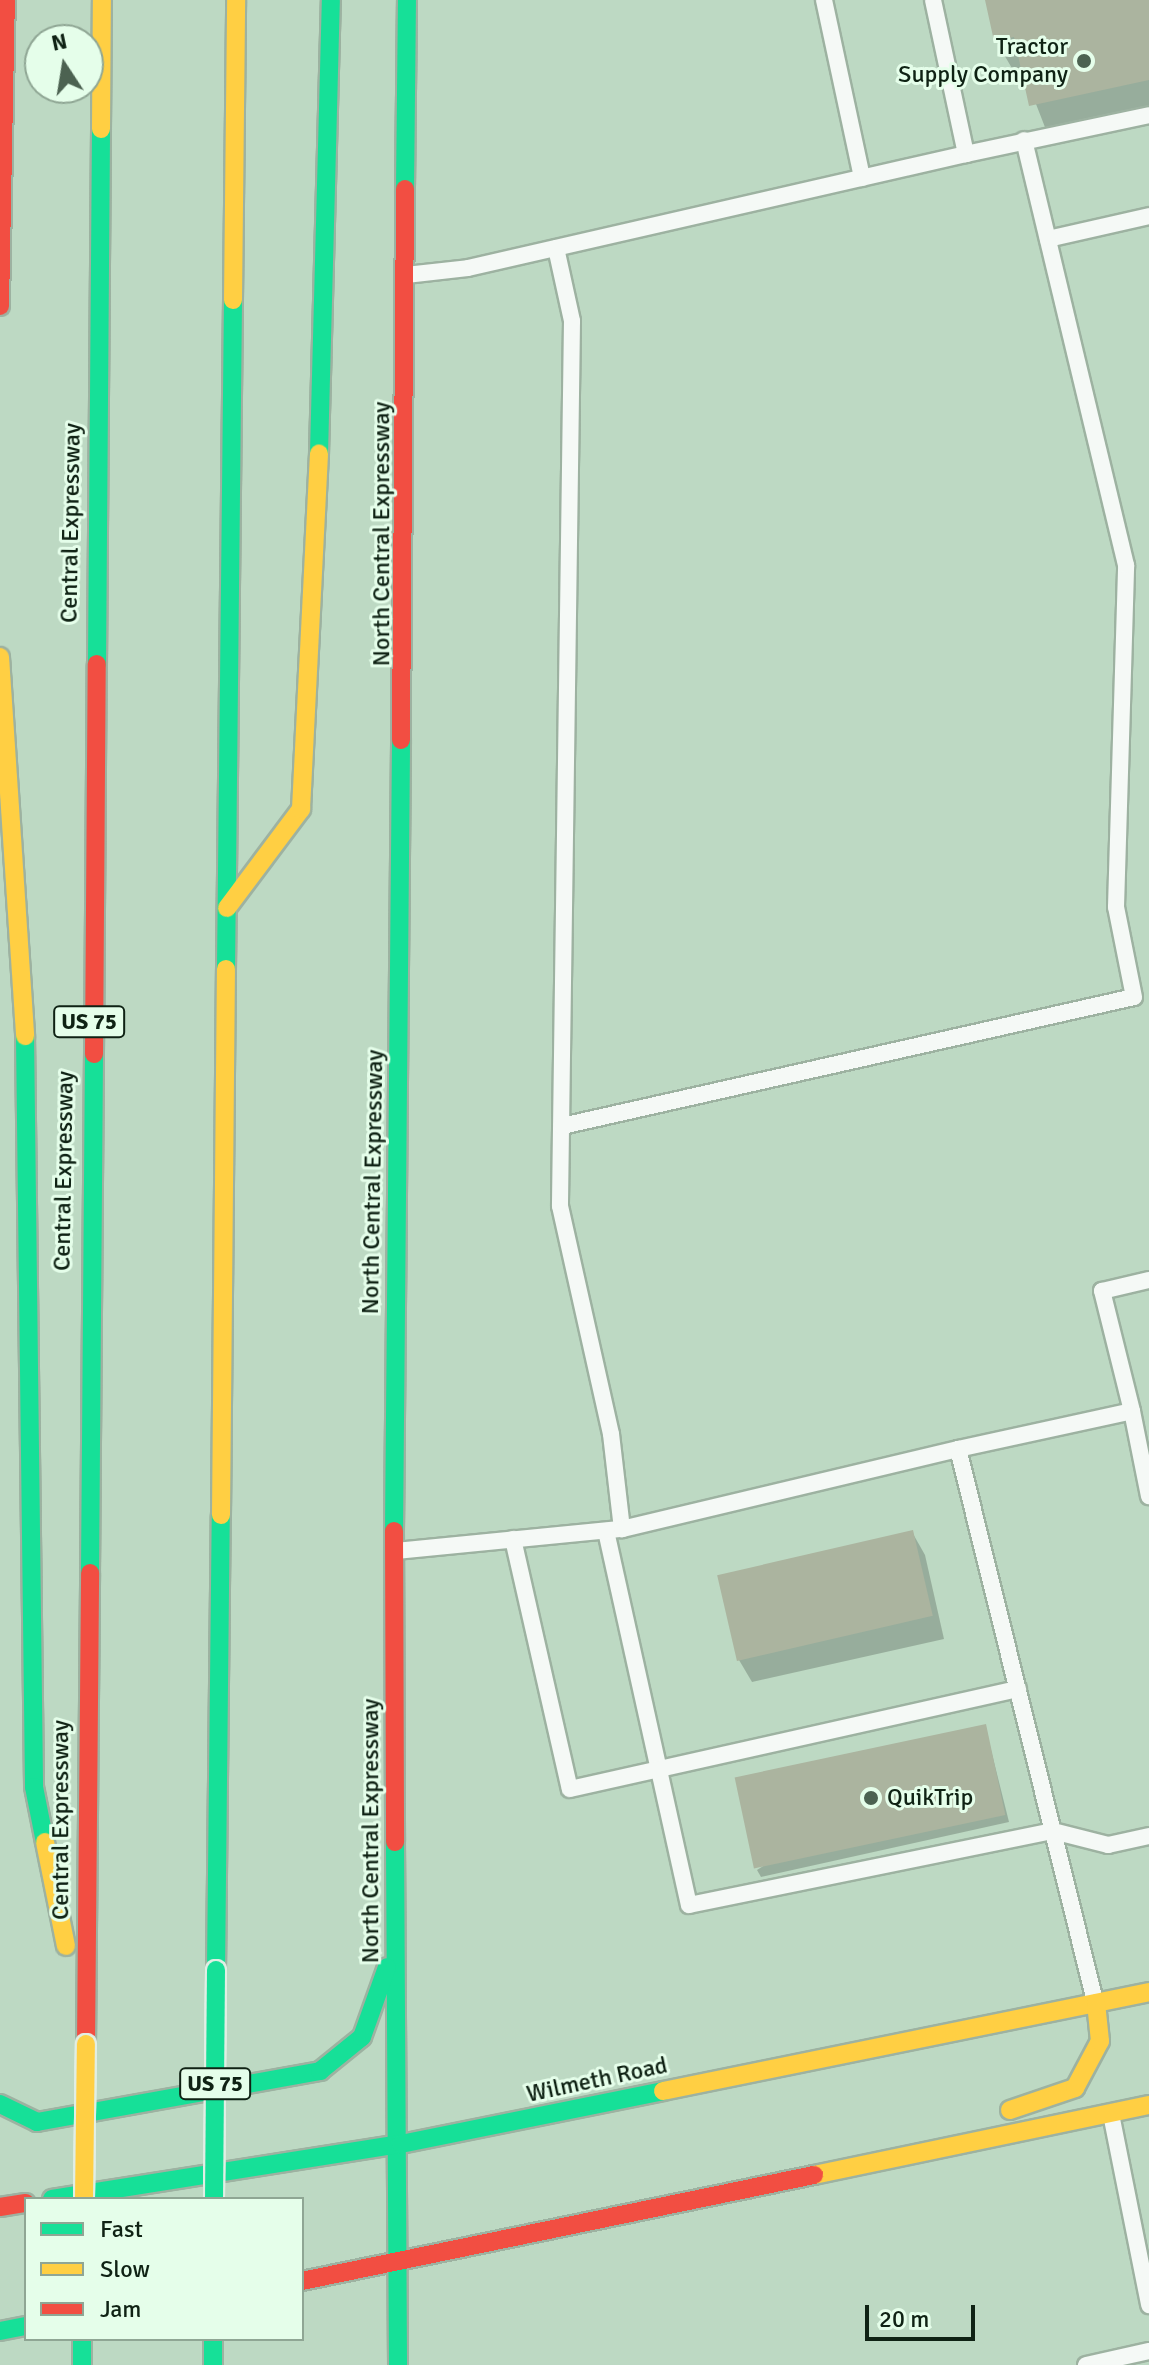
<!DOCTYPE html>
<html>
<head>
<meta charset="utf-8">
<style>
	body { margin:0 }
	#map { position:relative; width:1149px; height:2365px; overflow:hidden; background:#bdd9c3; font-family:Signika,sans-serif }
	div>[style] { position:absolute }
	.shadow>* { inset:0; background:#0003 }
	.building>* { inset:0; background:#abb49f; transform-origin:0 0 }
	.roads { filter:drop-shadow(2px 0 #9db2a1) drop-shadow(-2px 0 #9db2a1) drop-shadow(0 2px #9db2a1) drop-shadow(0 -2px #9db2a1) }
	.lane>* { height:16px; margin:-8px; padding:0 8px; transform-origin:8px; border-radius:8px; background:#f5f9f6 }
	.fast>* { height:18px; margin:-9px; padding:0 9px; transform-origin:9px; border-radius:9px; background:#16e098 }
	.slow>* { height:18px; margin:-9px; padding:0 9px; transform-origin:9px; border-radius:9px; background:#ffcf43 }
	.jam>* { height:18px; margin:-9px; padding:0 9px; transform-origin:9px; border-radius:9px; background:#f24e42 }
	.bridges { filter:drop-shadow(2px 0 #e1eee4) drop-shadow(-2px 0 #e1eee4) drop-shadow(0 2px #e1eee4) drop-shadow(0 -2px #e1eee4) }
	.fast-bridge>* { height:18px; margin:-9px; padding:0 9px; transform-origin:9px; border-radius:9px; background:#16e098 }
	.slow-bridge>* { height:18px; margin:-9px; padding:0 9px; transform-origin:9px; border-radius:9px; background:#ffcf43 }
	.dots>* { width:22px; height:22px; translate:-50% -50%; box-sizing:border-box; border:4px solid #e5feea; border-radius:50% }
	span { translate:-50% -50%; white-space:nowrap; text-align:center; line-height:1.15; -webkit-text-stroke:6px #e5feea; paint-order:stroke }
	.shield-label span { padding:2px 6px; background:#e5feea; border:2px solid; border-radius:6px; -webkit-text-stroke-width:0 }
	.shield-label { font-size:22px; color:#0f2214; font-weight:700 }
	.poi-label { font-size:24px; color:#0f2214 }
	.right { translate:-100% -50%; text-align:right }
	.left { translate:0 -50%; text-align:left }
	.street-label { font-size:24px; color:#0f2214 }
	.legend { position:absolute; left:24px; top:2197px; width:280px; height:144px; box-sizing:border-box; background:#e5feea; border:2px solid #8fa694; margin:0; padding:10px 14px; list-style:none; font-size:24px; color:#0f2214 }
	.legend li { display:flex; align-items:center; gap:16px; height:40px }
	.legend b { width:40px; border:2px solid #8fa694 }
	.north { position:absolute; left:24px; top:24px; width:80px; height:80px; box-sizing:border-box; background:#e5feea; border:2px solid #8fa694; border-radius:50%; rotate:348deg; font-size:22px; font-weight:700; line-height:32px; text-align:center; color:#0f2214 }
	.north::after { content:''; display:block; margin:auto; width:28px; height:36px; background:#4c6251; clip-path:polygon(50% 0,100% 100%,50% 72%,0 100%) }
	.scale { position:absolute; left:865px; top:2305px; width:110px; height:36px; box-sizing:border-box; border:4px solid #0f2214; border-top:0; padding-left:10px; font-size:24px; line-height:28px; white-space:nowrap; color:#0f2214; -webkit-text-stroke:6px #e5feea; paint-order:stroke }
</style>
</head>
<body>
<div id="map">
	<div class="shadow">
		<i style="clip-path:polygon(987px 0,1149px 0,1149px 113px,1048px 135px,1022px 68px,1013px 70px,996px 41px)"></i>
		<i style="clip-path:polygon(912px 1532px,925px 1555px,944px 1639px,752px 1682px,739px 1660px,719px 1576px)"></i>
		<i style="clip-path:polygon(985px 1726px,1009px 1822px,761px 1877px,757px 1870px)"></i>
	</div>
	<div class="building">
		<i style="clip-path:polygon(985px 0,1149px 0,1149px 80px,1029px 106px,1014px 37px,994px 41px)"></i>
		<i style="left:913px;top:1530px;width:88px;height:201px;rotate:77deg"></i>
		<i style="left:986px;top:1724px;width:93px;height:257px;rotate:78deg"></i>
	</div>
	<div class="roads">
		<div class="lane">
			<i style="left:824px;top:0;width:182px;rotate:77.9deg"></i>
			<i style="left:966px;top:154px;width:187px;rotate:-12deg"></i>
			<i style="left:1048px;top:239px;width:104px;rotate:-12.8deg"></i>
			<i style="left:556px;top:248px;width:75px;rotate:77.6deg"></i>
			<i style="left:572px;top:321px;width:885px;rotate:90.78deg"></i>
			<i style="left:560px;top:1206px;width:234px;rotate:77.4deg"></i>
			<i style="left:611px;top:1434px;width:96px;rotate:83.4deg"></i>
			<i style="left:406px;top:275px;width:62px;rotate:-6.4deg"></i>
			<i style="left:468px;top:268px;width:511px;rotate:-12.89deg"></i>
			<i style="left:966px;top:154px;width:157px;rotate:-102.1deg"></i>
			<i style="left:562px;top:1126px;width:586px;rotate:-12.71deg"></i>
			<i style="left:1134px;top:997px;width:92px;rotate:-101.3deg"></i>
			<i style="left:1116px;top:907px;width:342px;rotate:-88.3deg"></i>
			<i style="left:1126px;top:565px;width:437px;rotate:-103.5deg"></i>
			<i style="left:1132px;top:1411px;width:87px;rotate:78.7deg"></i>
			<i style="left:958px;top:1449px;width:178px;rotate:-12.3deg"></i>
			<i style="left:1132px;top:1411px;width:124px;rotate:-104deg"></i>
			<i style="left:1102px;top:1291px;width:48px;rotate:-13.2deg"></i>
			<i style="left:606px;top:1531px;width:383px;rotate:77.5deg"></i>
			<i style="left:689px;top:1905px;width:371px;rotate:-11.5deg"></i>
			<i style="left:1053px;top:1831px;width:57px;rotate:14.3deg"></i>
			<i style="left:1108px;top:1845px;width:42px;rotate:-12.4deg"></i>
			<i style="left:513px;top:1539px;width:256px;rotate:77.2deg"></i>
			<i style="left:570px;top:1789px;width:459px;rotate:-12.6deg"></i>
			<i style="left:396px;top:1551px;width:227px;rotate:-5.6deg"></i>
			<i style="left:622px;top:1529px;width:345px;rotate:-13.4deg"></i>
			<i style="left:958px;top:1449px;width:569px;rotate:76.06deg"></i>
			<i style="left:1111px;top:2114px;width:195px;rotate:78.7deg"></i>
			<i style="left:1086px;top:2365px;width:65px;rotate:-12.5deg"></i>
		</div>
		<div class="fast">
			<i style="left:405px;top:189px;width:189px;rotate:-89.4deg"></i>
			<i style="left:319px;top:453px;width:453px;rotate:-88.5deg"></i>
			<i style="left:97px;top:664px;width:535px;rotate:-89.57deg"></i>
			<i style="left:226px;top:969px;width:669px;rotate:-89.4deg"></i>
			<i style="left:25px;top:1036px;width:751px;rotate:89.31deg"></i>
			<i style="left:34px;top:1787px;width:56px;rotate:78.7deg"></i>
			<i style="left:394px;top:1531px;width:791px;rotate:-89.49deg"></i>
			<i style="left:90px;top:1573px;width:519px;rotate:-89.56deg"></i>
			<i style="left:395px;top:1842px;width:523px;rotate:89.67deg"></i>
			<i style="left:216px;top:1970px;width:455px;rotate:-89.4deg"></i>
			<i style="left:0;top:2104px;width:41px;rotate:25.9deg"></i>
			<i style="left:37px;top:2122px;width:288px;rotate:-10.2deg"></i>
			<i style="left:320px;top:2071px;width:54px;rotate:-39deg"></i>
			<i style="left:362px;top:2037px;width:74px;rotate:-70.3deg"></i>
			<i style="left:52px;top:2199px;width:353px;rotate:-9deg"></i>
			<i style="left:401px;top:2144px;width:267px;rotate:-11.4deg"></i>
			<i style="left:0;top:2331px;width:26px;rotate:-11deg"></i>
			<i style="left:82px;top:2339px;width:26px;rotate:90deg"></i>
			<i style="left:213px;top:2339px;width:26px;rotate:90deg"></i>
		</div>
		<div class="slow">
			<i style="left:101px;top:129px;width:129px;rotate:-89.6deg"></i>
			<i style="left:233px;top:300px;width:300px;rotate:-89.4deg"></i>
			<i style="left:0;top:657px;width:380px;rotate:86.2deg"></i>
			<i style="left:227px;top:908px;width:124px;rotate:-53.2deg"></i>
			<i style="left:301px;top:809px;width:356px;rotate:-87.1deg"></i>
			<i style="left:221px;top:1515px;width:546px;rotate:-89.48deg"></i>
			<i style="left:45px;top:1842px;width:106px;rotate:78.6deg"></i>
			<i style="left:663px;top:2091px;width:496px;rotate:-11.5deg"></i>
			<i style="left:1010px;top:2110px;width:69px;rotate:-18.7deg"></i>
			<i style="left:1075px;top:2088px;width:53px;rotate:-62deg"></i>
			<i style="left:1100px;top:2041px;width:38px;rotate:-96deg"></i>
			<i style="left:814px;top:2175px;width:342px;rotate:-11.8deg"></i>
		</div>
		<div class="jam">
			<i style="left:0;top:306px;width:306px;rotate:-88.9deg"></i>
			<i style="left:401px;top:740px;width:551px;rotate:-89.58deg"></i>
			<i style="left:94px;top:1054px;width:390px;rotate:-89.6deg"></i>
			<i style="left:394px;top:1531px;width:311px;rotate:89.8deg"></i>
			<i style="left:86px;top:2044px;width:471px;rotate:-89.5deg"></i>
			<i style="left:0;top:2207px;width:26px;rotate:-9deg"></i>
			<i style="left:302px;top:2281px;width:523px;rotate:-11.7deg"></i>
		</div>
	</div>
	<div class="bridges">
		<div class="fast-bridge">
			<i style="left:214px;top:2199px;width:229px;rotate:-89.5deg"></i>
		</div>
		<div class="slow-bridge">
			<i style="left:84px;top:2199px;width:155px;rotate:-89.3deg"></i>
		</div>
	</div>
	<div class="dots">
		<i style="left:1084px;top:61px;background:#4c6251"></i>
		<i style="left:871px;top:1798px;background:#4c6251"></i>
	</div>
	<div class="shield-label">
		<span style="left:89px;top:1022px">US 75</span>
		<span style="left:215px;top:2084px">US 75</span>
	</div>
	<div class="poi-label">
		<span class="right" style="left:1068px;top:61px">Tractor<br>Supply Company</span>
		<span class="left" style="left:887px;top:1798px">QuikTrip</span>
	</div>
	<div class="street-label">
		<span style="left:71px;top:523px;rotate:-89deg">Central Expressway</span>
		<span style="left:382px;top:534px;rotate:-90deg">North Central Expressway</span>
		<span style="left:64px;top:1171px;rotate:-89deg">Central Expressway</span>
		<span style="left:373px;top:1182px;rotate:-89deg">North Central Expressway</span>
		<span style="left:61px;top:1820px;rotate:-90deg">Central Expressway</span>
		<span style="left:371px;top:1831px;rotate:-90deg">North Central Expressway</span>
		<span style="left:597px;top:2080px;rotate:-12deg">Wilmeth Road</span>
	</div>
	<ul class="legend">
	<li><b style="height:10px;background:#16e098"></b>Fast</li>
	<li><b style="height:10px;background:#ffcf43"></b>Slow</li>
	<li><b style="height:10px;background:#f24e42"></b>Jam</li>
	</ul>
	<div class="north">N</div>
	<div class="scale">20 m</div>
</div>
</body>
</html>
